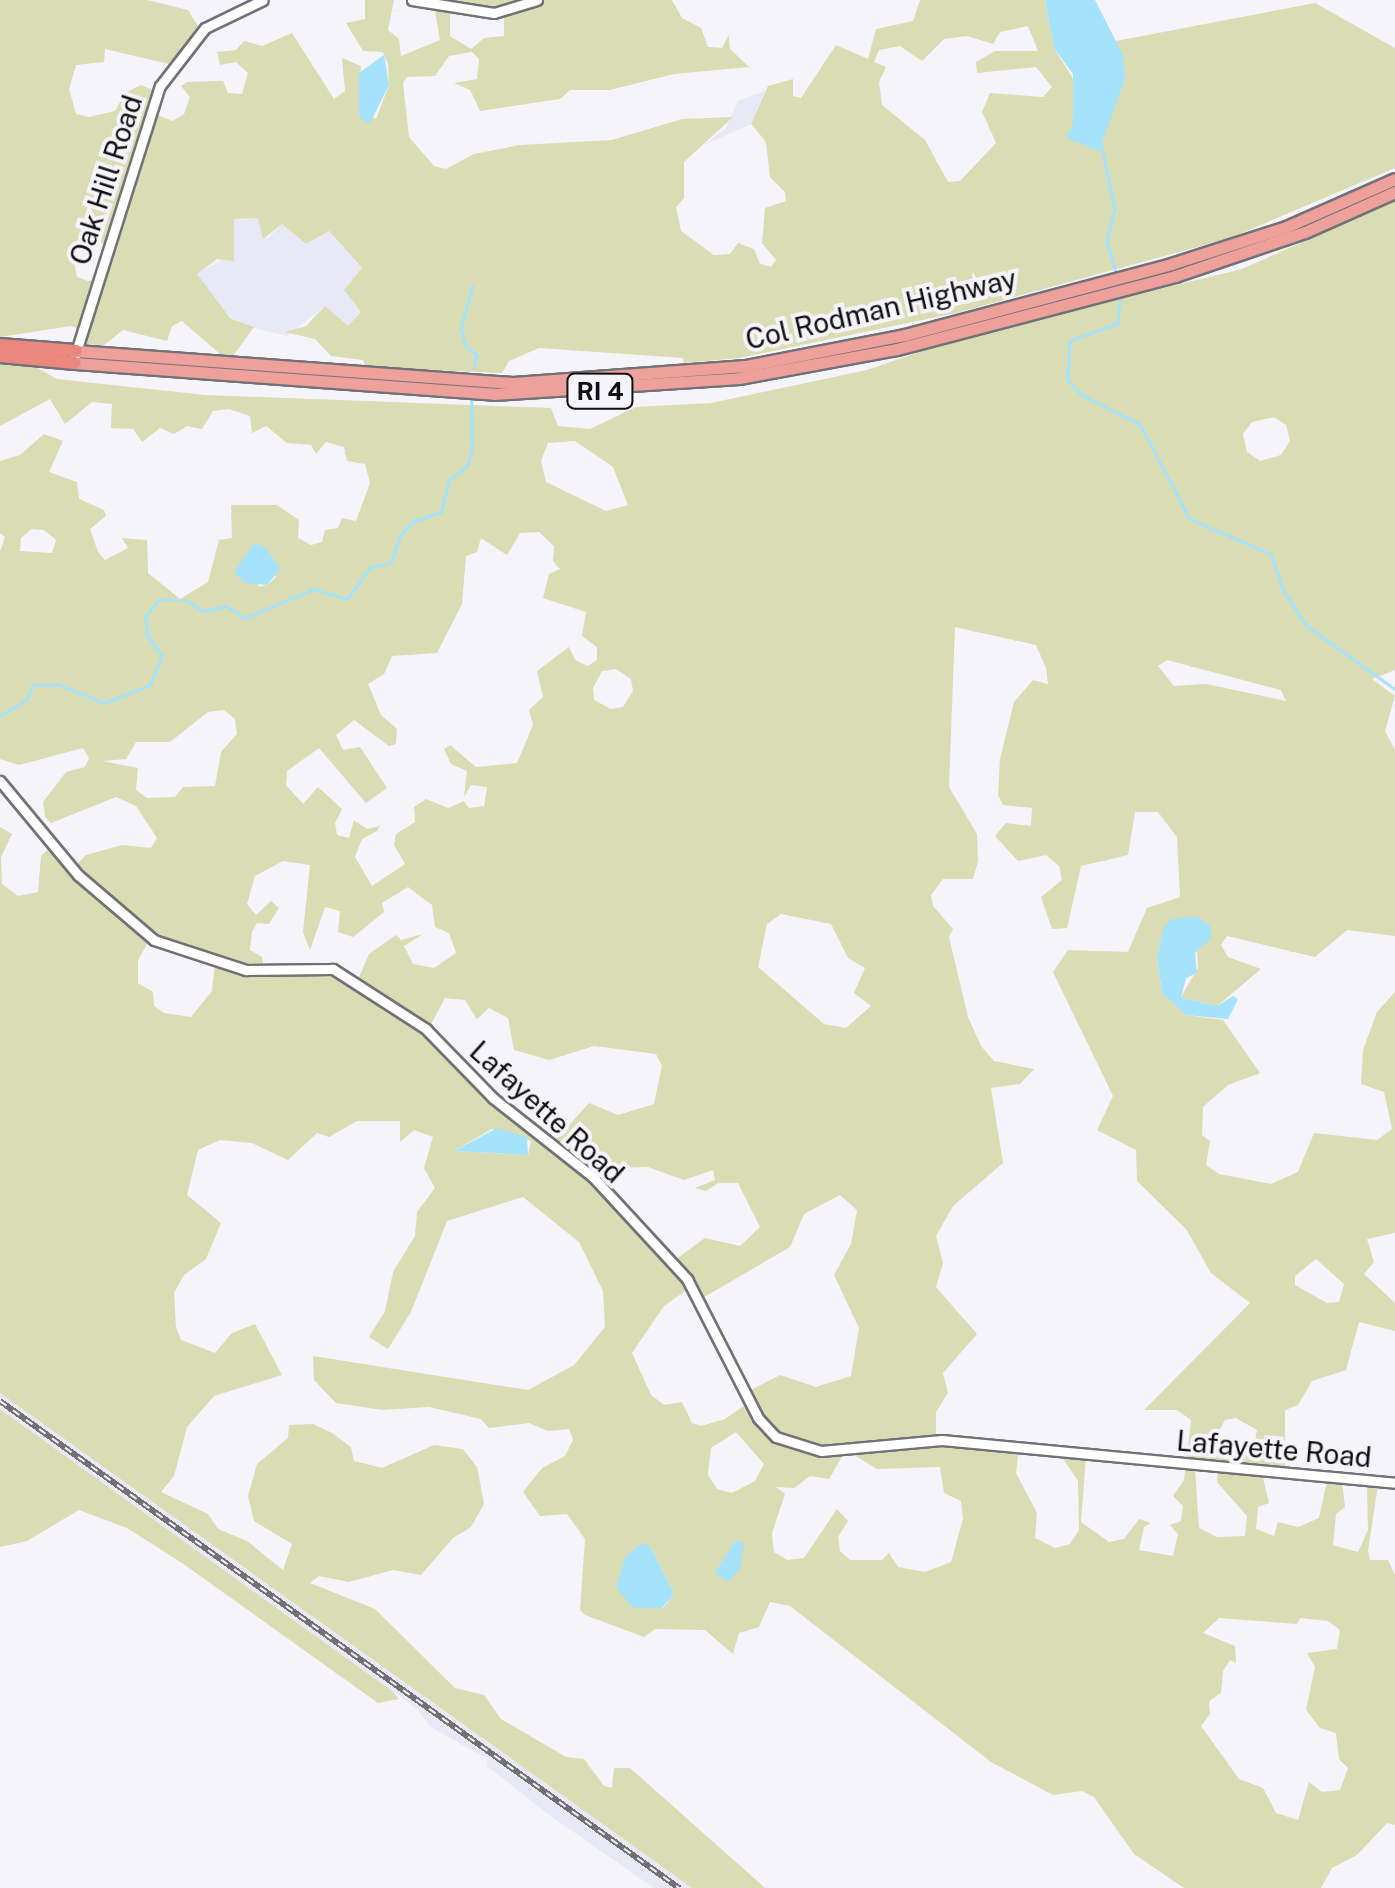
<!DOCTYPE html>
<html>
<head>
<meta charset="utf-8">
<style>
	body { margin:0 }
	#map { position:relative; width:1395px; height:1888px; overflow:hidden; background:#f4f4fa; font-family:"Public Sans",sans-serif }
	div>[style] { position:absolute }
	.built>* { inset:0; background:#e8e8f6 }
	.green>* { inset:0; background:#dadcb3 }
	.water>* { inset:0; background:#a5e2fc }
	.stream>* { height:2.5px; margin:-1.25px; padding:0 1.25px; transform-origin:1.25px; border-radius:1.25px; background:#a5e2fc }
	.roads { filter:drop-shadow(2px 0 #717277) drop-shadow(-2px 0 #717277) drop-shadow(0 2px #717277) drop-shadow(0 -2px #717277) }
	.tertiary>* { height:9px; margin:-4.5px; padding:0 4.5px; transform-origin:4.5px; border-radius:4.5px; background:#fff }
	.trunk>* { height:11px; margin:-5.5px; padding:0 5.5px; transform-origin:5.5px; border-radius:5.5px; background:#eea09a }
	.motorway>* { height:12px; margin:-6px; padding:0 6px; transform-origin:6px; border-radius:6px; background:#ea8880 }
	.rail>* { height:6px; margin-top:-3px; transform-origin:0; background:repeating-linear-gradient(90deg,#f4f4fa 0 8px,#717174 0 16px); box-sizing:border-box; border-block:2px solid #717174 }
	span { translate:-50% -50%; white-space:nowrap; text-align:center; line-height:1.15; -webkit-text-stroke:8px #f4f4fa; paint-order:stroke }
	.shield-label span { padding:2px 8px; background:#f4f4fa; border:2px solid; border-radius:8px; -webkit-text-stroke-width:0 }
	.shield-label { font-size:25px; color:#101012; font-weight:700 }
	.street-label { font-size:28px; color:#101012 }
</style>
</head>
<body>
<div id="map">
	<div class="built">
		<i style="clip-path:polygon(765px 91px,751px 124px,704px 145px,726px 128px,738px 101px)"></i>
		<i style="clip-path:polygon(259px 218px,267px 239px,282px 224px,305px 244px,329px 231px,362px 269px,361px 312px,348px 327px,325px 306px,287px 336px,238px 324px,200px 286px,198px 273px,231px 255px,234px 219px)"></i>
		<i style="clip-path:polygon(0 1393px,199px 1536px,692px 1888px,654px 1888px,548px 1814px,487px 1766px,487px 1759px,431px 1727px,417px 1709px,0 1409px)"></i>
	</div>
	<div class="green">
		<i style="clip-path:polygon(evenodd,0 0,147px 0,188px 10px,201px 31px,173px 65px,105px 49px,104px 62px,76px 65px,69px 89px,76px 114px,89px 117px,115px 111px,125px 93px,141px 85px,159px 93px,152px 113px,173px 121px,184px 114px,190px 97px,181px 86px,187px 82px,223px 81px,228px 93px,242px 94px,248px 73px,236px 62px,220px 65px,217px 52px,236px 50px,244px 41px,262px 46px,292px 33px,334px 99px,345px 91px,342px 58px,361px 66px,359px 109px,376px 119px,389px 85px,388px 64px,383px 52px,363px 51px,346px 23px,365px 19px,365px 0,394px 0,388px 30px,399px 39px,401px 56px,440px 40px,434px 5px,450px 10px,450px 36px,471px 49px,484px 38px,504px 36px,504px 13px,454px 8px,455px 0,672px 0,682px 18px,701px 28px,708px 47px,722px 48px,729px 35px,730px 49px,749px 67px,674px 74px,610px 90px,570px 90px,560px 99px,480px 111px,470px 90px,454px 83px,477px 79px,479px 59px,472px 52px,449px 56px,435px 76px,407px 77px,403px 83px,409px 137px,434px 166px,446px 169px,474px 154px,520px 145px,612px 140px,682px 119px,733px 117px,684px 162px,684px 198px,676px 207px,681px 231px,714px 255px,730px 254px,738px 243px,754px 249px,760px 264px,771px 267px,776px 260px,762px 243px,765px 208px,786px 201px,785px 192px,770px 177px,766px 142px,751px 124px,768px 86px,793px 79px,793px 96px,801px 98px,836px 45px,868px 59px,876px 29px,913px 21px,920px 0,1045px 0,1054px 48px,1104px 129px,1125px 79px,1116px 41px,1315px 3px,1395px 48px,1395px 168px,1230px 238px,956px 313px,739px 358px,684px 363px,683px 358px,539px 348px,509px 361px,502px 373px,365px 367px,363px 360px,331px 356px,315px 339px,285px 332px,306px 326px,325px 306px,348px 326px,361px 312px,344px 290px,362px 268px,329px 231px,306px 244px,282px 224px,263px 239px,258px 218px,234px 219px,234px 261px,217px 259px,197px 274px,231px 319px,254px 327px,233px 356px,220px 354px,182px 321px,172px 326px,167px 341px,123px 330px,104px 345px,79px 344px,82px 330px,71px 326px,0 337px,0 0,1028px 26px,1038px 51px,995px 51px,976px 62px,977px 73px,1036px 67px,1052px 87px,1043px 97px,990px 93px,982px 112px,996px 143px,960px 181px,948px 182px,925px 140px,882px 105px,879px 82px,886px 67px,874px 62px,879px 50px,900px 46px,922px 61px,944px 39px,967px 36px,993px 44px,1000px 32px,1028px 26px,0 0,86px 232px,107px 246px,96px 280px,88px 281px,77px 277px,71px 247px,86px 232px)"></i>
		<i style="clip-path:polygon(evenodd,1395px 201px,1395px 670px,1372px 679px,1395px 696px,1385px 731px,1395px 750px,1395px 936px,1347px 930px,1315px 957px,1227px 936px,1221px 945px,1228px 957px,1261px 969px,1217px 1006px,1181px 997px,1198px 968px,1195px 916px,1164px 929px,1157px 958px,1162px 993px,1186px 1015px,1223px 1020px,1260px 1073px,1228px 1085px,1203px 1107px,1202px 1135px,1210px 1141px,1206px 1165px,1219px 1174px,1271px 1184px,1298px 1172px,1314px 1133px,1377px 1140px,1392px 1129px,1384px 1092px,1361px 1084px,1363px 1050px,1377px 1012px,1395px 992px,1395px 1233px,1367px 1239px,1374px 1262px,1364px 1274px,1395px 1303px,1395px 1331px,1359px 1322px,1346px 1370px,1312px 1381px,1298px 1405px,1285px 1410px,1285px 1475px,1262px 1474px,1269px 1503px,1258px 1507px,1256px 1529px,1274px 1536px,1278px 1522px,1298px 1527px,1319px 1518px,1327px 1481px,1342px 1482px,1345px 1507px,1336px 1514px,1333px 1545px,1358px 1552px,1368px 1530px,1367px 1483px,1378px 1485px,1368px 1551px,1370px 1560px,1388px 1560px,1395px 1575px,1395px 1825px,1387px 1823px,1357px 1855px,1332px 1868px,1321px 1888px,1184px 1888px,1134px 1854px,1094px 1797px,1082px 1791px,1053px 1795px,991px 1762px,790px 1606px,770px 1602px,759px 1627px,739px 1633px,733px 1654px,705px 1630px,655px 1629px,644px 1637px,585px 1615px,580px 1610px,585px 1539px,567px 1514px,540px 1516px,523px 1492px,542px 1468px,565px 1456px,573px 1440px,569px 1429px,548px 1431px,529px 1423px,489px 1428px,481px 1419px,429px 1407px,382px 1410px,336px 1403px,314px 1380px,313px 1356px,528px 1390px,574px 1365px,605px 1327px,603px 1291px,579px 1242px,523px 1197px,447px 1221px,411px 1312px,388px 1349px,369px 1337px,385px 1311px,393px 1272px,415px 1236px,417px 1212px,435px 1188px,424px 1168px,433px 1137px,414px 1130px,400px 1142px,400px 1121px,357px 1121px,329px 1137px,317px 1133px,288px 1160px,252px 1143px,220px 1140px,198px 1150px,187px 1195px,221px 1223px,206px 1259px,184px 1275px,174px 1293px,176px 1327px,181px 1340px,215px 1353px,232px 1333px,255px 1324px,282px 1375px,214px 1396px,187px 1427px,174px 1476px,161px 1492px,208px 1514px,218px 1529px,247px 1541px,283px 1570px,292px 1544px,254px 1521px,248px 1496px,257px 1464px,288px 1438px,289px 1425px,313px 1424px,332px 1433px,351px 1447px,354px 1461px,382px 1468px,434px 1445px,463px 1449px,477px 1467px,484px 1504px,471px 1527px,453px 1538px,421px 1575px,393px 1570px,349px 1582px,319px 1576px,310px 1583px,375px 1609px,455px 1688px,484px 1695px,501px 1719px,566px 1757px,584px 1759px,604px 1786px,612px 1788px,614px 1768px,630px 1768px,765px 1888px,692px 1888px,0 1393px,0 827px,12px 834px,1px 857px,2px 884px,18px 896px,38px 892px,41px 856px,53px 845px,74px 867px,86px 855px,122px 845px,151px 848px,157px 838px,136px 806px,116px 797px,51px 823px,45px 817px,43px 802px,66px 772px,85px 767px,89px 758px,83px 748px,19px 765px,0 759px,0 552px,5px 537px,0 533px,0 461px,20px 455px,44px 434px,63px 441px,49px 472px,77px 482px,79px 499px,104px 510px,106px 516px,90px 529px,98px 552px,105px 560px,128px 548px,122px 538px,147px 540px,148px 573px,180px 599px,208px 582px,219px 540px,232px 538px,231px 505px,277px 505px,299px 520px,298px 538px,311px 545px,322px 542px,325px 530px,338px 528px,342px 518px,356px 521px,370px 483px,365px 464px,347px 461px,344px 447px,326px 442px,316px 454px,311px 445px,287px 443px,266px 426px,252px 433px,250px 416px,229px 409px,213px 411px,202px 429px,187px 426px,174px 434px,160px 428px,142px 442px,133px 429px,111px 428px,112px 404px,92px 402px,65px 424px,50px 399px,0 426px,0 364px,34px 366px,57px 379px,205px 395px,551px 408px,558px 426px,590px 429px,636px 407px,711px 403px,867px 370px,970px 335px,1242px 269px,1395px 201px,1274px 417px,1286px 425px,1290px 441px,1281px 455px,1260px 461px,1247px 452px,1243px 434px,1252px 422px,1274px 417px,1395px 201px,575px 441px,613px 467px,628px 505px,606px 511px,546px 482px,541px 461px,548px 443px,575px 441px,1395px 201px,31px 529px,44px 530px,56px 540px,52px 553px,20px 551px,21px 538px,31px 529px,1395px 201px,539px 532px,554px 546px,553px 561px,560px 569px,549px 574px,543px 598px,586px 612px,582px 636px,597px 647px,597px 660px,588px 666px,575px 660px,569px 647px,537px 671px,543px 697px,529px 710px,533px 725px,517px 763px,476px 767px,450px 745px,444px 749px,451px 764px,467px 771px,464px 797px,471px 785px,487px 787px,484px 806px,469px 808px,464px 801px,448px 808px,426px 799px,414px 807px,415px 822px,396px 834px,394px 845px,405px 864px,372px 886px,355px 857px,362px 839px,377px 831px,380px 826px,367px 829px,354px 820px,349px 838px,337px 835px,335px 823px,342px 809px,318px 787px,303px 804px,286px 785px,287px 771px,319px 748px,366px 803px,387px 788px,360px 747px,343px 750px,336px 735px,354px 720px,389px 746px,396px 744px,397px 729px,381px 715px,368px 684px,384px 674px,392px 656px,437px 653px,462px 604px,466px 556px,477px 552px,481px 538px,507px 555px,520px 533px,539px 532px,1395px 201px,254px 544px,276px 577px,267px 585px,259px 587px,246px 561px,254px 544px,1395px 201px,955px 627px,1036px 645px,1046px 668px,1048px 684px,1033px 680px,1014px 702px,1000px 759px,998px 795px,1003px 805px,1032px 808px,1031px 826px,1006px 823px,995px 836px,1018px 861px,1046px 855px,1059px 866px,1062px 880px,1041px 897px,1052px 929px,1067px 928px,1081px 866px,1128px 855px,1135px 812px,1158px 812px,1177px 837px,1180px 897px,1147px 908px,1128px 952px,1068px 950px,1053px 972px,1113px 1096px,1097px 1130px,1136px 1150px,1137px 1181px,1186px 1229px,1211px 1273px,1250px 1303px,1144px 1410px,1177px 1410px,1191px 1420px,1184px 1480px,1173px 1496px,1183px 1506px,1181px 1521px,1170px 1525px,1178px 1534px,1173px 1556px,1139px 1550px,1144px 1527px,1151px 1523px,1139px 1519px,1124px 1539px,1109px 1542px,1081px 1522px,1086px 1455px,1060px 1454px,1078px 1481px,1079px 1530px,1070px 1544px,1055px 1548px,1035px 1538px,1037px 1513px,1016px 1473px,1019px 1448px,936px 1439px,936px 1412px,948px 1393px,943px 1373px,977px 1334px,936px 1287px,943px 1263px,936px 1236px,953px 1206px,1003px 1163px,991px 1088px,1020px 1084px,1034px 1069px,994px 1061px,981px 1046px,968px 1017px,949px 937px,953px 929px,933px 906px,931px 895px,943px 879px,973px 879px,978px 861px,977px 834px,949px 787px,955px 627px,1395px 201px,1167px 660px,1281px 690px,1286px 701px,1206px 684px,1174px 686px,1158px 666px,1167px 660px,1395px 201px,616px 669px,631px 679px,633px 691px,623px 707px,611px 709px,594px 700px,593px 688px,602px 671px,616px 669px,1395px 201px,224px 710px,235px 719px,237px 734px,221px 752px,215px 786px,183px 787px,175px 797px,147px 798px,136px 790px,138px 768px,102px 761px,126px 759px,136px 742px,170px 742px,208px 712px,224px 710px,1395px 201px,283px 861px,310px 865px,303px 932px,310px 950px,325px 907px,340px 911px,338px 932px,353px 937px,384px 912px,382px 903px,408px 887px,432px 905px,435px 927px,449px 933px,456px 953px,434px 968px,413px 964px,404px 946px,423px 934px,401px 940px,396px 935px,369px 954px,358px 980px,337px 971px,264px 970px,262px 957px,250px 950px,252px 932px,257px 923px,269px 924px,279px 908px,271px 901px,256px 915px,247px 904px,255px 876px,283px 861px,1395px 201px,781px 914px,831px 924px,848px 958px,865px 968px,854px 993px,871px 1006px,846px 1028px,824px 1024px,758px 967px,767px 924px,781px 914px,1395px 201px,150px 939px,215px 962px,212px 991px,191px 1017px,164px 1013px,154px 1006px,153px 992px,138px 983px,138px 960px,150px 939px,1395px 201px,445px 998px,465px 1000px,477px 1019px,489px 1008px,508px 1018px,514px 1050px,549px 1060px,594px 1046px,656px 1054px,662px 1066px,654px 1104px,618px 1115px,589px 1103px,553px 1143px,469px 1077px,428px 1030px,445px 998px,1395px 201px,492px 1129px,531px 1141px,528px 1155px,454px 1151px,492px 1129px,1395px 201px,648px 1167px,684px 1180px,713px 1170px,715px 1180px,695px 1188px,706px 1191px,718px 1183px,738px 1183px,760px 1227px,740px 1246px,705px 1238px,672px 1262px,587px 1169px,648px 1167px,1395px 201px,840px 1195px,857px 1210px,851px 1244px,834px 1275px,859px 1328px,851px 1376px,816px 1387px,780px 1375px,745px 1393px,748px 1403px,725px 1419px,701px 1426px,692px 1423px,682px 1402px,664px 1405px,651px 1395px,632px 1353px,664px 1306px,691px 1287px,701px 1299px,790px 1247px,804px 1214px,840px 1195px,1395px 201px,1316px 1259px,1344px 1284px,1339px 1302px,1327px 1303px,1295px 1285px,1295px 1276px,1316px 1259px,1395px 201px,1225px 1420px,1236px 1418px,1257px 1430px,1253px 1452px,1212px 1444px,1225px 1420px,1395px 201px,736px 1432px,764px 1464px,755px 1481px,732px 1493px,717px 1489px,708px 1475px,711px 1448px,736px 1432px,1395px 201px,846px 1450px,877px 1469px,940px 1467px,944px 1493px,961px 1501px,963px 1519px,951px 1562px,925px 1572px,898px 1567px,889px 1553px,882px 1560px,850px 1560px,840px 1551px,838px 1537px,848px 1521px,837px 1509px,804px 1558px,787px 1560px,774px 1552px,772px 1533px,785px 1494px,776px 1487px,794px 1488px,810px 1476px,829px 1479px,846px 1450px,1395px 201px,1195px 1467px,1218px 1469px,1217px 1482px,1247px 1516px,1245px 1536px,1217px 1537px,1199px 1528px,1195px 1467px,1395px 201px,650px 1546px,674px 1594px,663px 1608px,650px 1604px,650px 1546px,1395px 201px,1219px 1618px,1297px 1624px,1300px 1618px,1328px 1621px,1340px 1630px,1337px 1649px,1307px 1653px,1315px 1667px,1306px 1710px,1320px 1728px,1336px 1733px,1339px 1759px,1348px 1768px,1340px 1790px,1322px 1792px,1309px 1782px,1298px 1820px,1276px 1813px,1263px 1788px,1239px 1779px,1201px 1726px,1210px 1714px,1209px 1701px,1221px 1693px,1223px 1671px,1230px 1660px,1236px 1663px,1235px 1646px,1203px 1633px,1219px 1618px)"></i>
		<i style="clip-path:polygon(0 1409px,392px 1691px,399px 1699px,378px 1703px,182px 1563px,127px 1528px,79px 1510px,27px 1541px,0 1547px)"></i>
	</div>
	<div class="water">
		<i style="clip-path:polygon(1045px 0,1095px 0,1123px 55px,1125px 79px,1099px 151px,1066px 138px,1073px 124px,1073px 74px,1054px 48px)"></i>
		<i style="clip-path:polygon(384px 55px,389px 85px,369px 125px,359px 116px,359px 73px)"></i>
		<i style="clip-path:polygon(254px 543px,265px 547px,280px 569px,267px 585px,245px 583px,234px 572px)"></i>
		<i style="clip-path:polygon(1196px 916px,1210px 925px,1212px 937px,1195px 953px,1197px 973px,1186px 978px,1181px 997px,1217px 1006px,1233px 996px,1238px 999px,1228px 1019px,1186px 1015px,1162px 993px,1157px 958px,1163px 929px,1171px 919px)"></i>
		<i style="clip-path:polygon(497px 1128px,527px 1137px,528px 1155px,454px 1151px)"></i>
		<i style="clip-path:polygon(736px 1540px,744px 1543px,740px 1569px,728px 1582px,715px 1573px)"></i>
		<i style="clip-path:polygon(642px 1543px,650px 1546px,674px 1594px,662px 1608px,634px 1608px,616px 1588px,626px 1556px)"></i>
	</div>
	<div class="stream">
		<i style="left:1101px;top:143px;width:67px;rotate:78deg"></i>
		<i style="left:1115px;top:209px;width:34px;rotate:104deg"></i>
		<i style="left:1107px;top:242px;width:34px;rotate:73deg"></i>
		<i style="left:473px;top:286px;width:45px;rotate:105.6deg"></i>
		<i style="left:461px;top:329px;width:18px;rotate:74deg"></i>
		<i style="left:466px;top:346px;width:14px;rotate:39deg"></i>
		<i style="left:477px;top:355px;width:13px;rotate:103deg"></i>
		<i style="left:1121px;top:293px;width:31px;rotate:96deg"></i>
		<i style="left:1118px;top:324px;width:51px;rotate:160.5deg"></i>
		<i style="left:1070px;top:341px;width:39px;rotate:93deg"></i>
		<i style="left:1068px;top:380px;width:21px;rotate:47deg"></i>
		<i style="left:1082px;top:395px;width:65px;rotate:26.6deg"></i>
		<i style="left:1140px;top:424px;width:107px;rotate:62.2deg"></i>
		<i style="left:1190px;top:519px;width:88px;rotate:23.4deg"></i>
		<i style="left:1271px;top:554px;width:39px;rotate:71deg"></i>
		<i style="left:1284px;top:591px;width:42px;rotate:56.7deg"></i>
		<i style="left:1307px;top:626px;width:108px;rotate:35.6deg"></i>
		<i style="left:0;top:716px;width:31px;rotate:-32deg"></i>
		<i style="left:26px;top:700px;width:17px;rotate:-65deg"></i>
		<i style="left:33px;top:685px;width:25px;rotate:-2deg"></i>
		<i style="left:58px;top:684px;width:51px;rotate:22deg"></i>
		<i style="left:105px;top:703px;width:48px;rotate:-21.8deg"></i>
		<i style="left:150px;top:685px;width:31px;rotate:-68deg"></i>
		<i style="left:162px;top:656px;width:26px;rotate:-126deg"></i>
		<i style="left:147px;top:635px;width:19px;rotate:-96deg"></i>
		<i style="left:145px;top:616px;width:21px;rotate:-49deg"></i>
		<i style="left:159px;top:600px;width:26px"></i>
		<i style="left:185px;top:600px;width:22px;rotate:30deg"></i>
		<i style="left:204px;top:611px;width:23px;rotate:-13deg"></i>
		<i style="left:226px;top:606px;width:22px;rotate:32deg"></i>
		<i style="left:245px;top:618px;width:75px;rotate:-22.8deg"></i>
		<i style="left:314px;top:589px;width:34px;rotate:17deg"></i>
		<i style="left:347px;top:599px;width:39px;rotate:-54deg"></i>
		<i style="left:370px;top:567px;width:21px;rotate:-11deg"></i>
		<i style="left:391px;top:563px;width:29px;rotate:-72deg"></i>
		<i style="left:400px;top:535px;width:18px;rotate:-47deg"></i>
		<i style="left:412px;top:522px;width:31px;rotate:-19deg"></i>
		<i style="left:441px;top:512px;width:33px;rotate:-76deg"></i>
		<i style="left:449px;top:480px;width:23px;rotate:-38deg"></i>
		<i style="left:467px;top:466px;width:18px;rotate:-74deg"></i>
		<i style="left:472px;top:449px;width:49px;rotate:-91.2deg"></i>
	</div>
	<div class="roads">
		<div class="tertiary">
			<i style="left:412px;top:0;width:83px;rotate:9deg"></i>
			<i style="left:494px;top:13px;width:45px;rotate:-16.8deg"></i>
			<i style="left:75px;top:355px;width:282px;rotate:-72.5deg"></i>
			<i style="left:160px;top:86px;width:73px;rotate:-52.2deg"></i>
			<i style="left:205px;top:28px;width:64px;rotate:-25.8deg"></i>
			<i style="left:0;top:781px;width:122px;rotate:50.3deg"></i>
			<i style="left:78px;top:875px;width:100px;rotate:40.5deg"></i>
			<i style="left:154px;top:940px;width:97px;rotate:18.1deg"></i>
			<i style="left:246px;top:970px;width:87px;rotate:-0.7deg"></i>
			<i style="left:333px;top:969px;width:111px;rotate:32.8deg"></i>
			<i style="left:426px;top:1029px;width:96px;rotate:45.8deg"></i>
			<i style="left:493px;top:1098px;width:127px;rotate:38.3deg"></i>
			<i style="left:593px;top:1177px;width:139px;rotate:47.3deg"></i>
			<i style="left:687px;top:1279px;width:156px;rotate:62.9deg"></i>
			<i style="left:758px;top:1418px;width:26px;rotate:47deg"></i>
			<i style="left:776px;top:1437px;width:47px;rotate:17.3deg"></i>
			<i style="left:821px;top:1451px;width:121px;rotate:-5.2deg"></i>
			<i style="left:942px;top:1440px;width:455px;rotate:5.4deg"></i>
		</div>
		<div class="trunk">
			<i style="left:76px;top:351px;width:438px;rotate:4.2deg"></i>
			<i style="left:513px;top:383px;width:233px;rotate:-4.2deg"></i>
			<i style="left:745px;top:366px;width:163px;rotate:-11deg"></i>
			<i style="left:905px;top:335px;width:275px;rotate:-14.9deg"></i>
			<i style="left:1171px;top:264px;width:121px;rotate:-17.8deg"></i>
			<i style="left:1286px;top:227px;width:119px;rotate:-23.8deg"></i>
			<i style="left:75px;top:363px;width:420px;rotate:4.2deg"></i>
			<i style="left:494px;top:394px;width:246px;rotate:-3.7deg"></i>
			<i style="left:739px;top:378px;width:161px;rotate:-10.4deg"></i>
			<i style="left:897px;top:349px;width:287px;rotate:-14.7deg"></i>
			<i style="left:1175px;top:276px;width:137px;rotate:-18.7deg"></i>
			<i style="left:1305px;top:232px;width:98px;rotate:-24deg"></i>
		</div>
		<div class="motorway">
			<i style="left:0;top:345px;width:76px;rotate:4.5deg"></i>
			<i style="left:0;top:356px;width:75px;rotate:5.3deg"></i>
		</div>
	</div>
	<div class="rail">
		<i style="left:0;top:1401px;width:836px;rotate:35.65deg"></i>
	</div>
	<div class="shield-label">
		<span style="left:600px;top:391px">RI 4</span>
	</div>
	<div class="street-label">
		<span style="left:106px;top:180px;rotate:-72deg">Oak Hill Road</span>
		<span style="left:881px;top:309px;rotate:-13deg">Col Rodman Highway</span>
		<span style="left:547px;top:1112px;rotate:42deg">Lafayette Road</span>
		<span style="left:1274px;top:1449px;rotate:5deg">Lafayette Road</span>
	</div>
</div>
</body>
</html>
